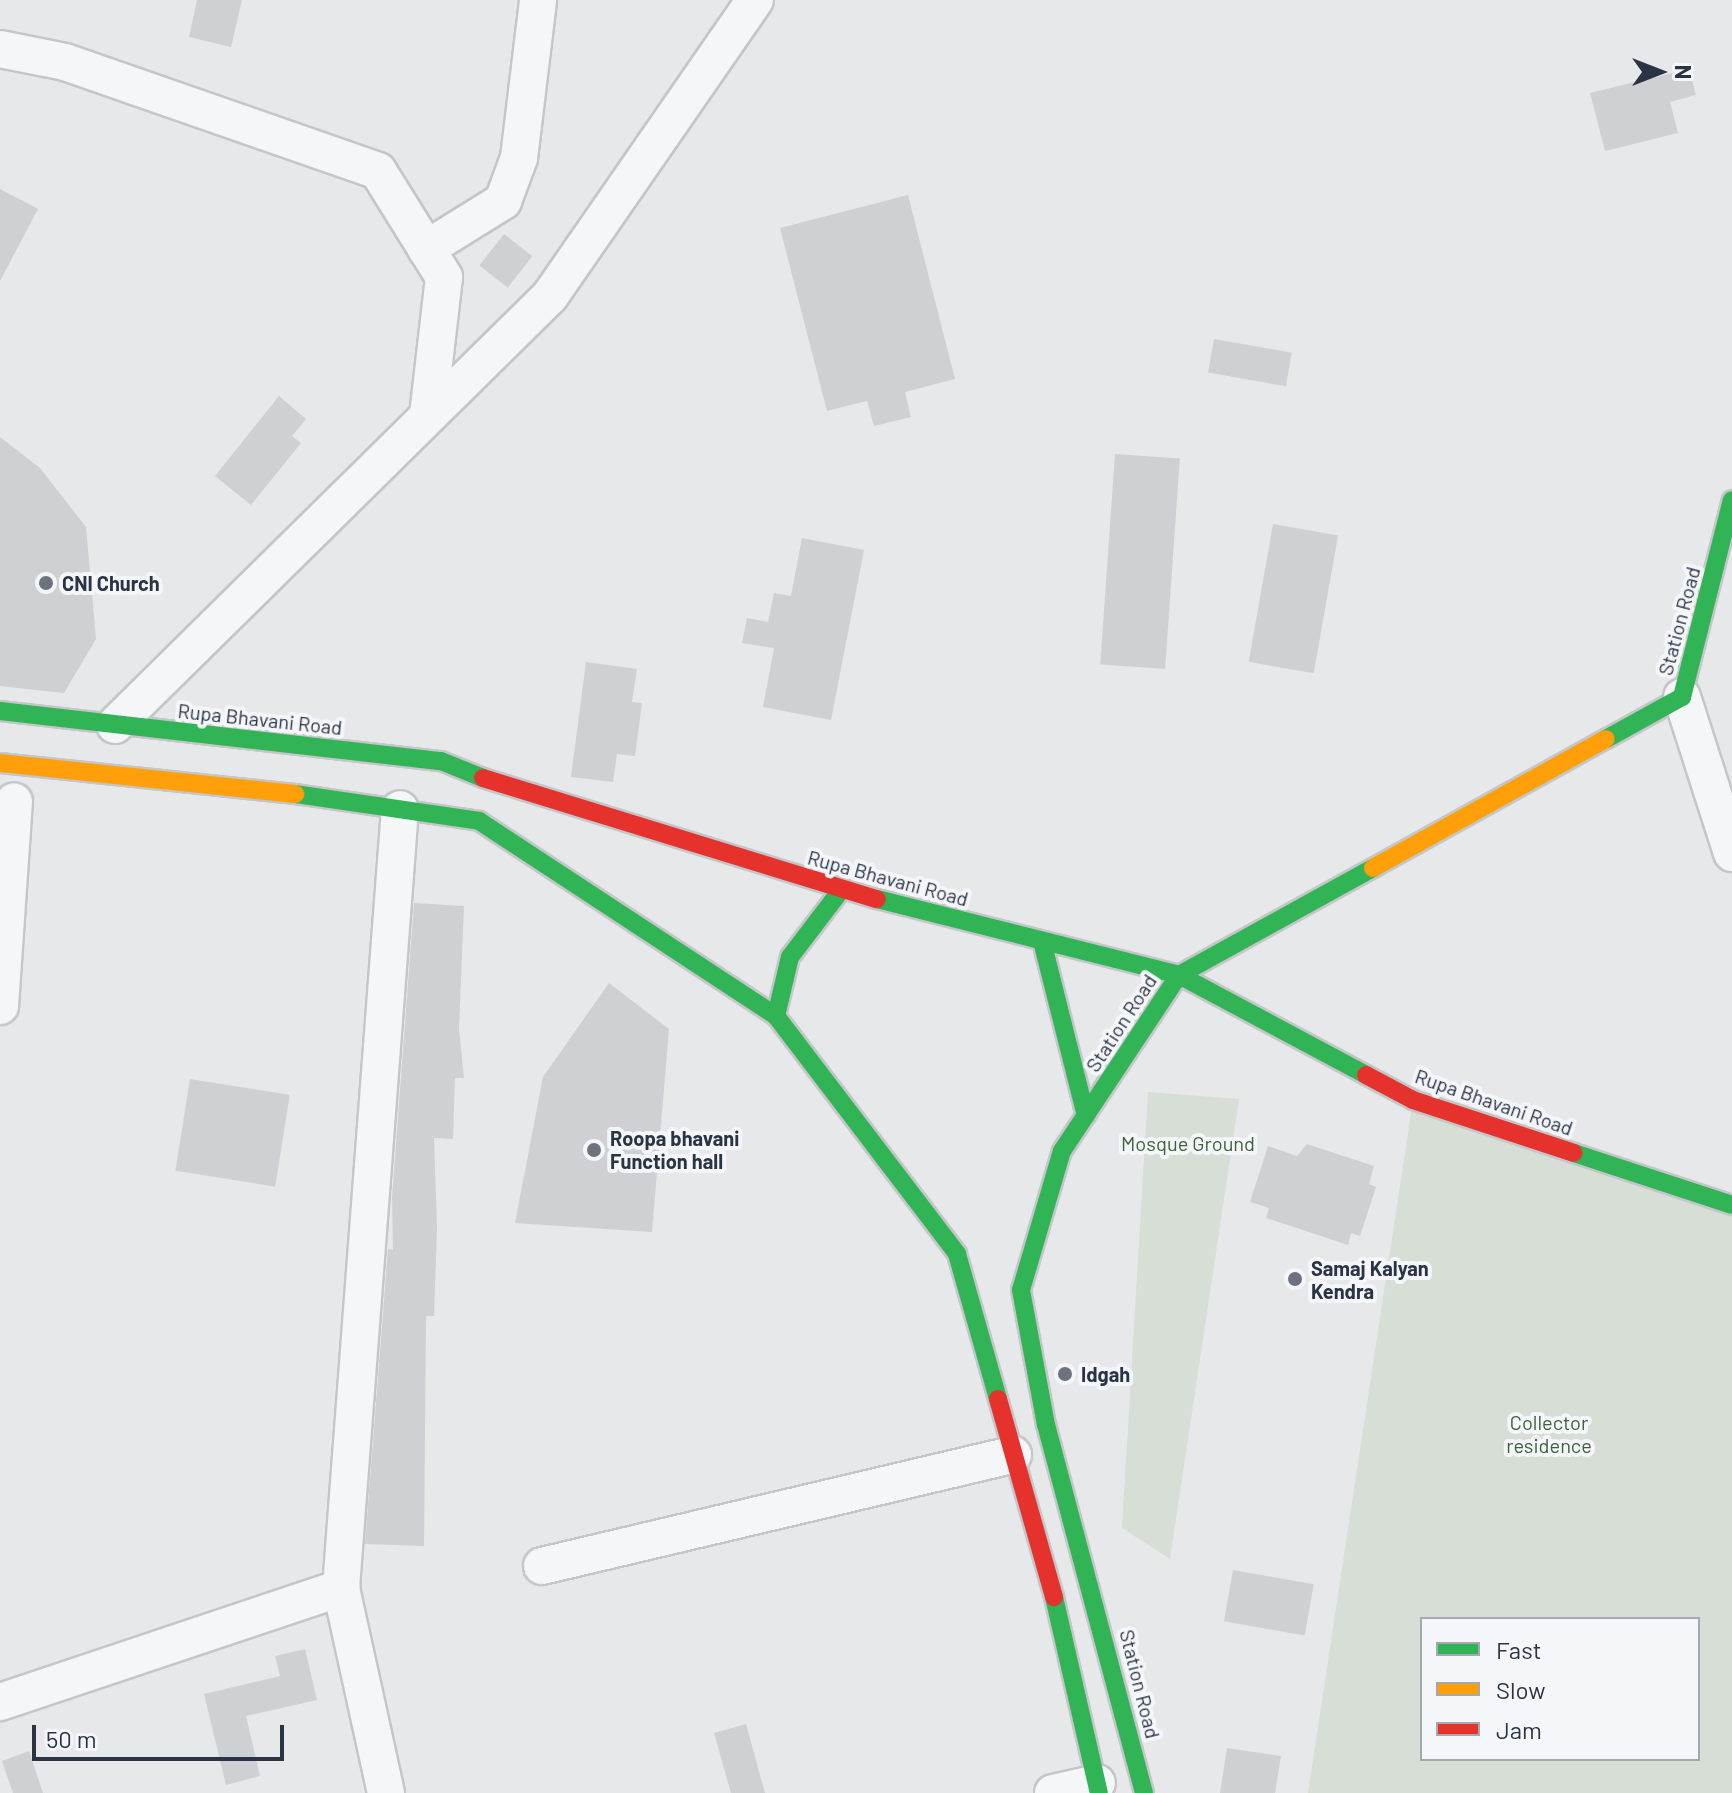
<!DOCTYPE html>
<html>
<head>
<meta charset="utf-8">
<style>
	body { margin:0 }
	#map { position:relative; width:1732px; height:1793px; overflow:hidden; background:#e6e8ea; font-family:Barlow,sans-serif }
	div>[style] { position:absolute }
	.green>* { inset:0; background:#d6ded6 }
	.building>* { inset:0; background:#ced0d3; transform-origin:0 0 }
	.roads { filter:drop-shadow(2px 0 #c4c6c8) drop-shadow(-2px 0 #c4c6c8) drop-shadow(0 2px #c4c6c8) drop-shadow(0 -2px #c4c6c8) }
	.street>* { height:36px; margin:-18px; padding:0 18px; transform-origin:18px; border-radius:18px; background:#f5f6f7 }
	.fast>* { height:18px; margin:-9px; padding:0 9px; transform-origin:9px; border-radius:9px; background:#30b455 }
	.slow>* { height:18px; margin:-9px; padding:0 9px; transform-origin:9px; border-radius:9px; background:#ff9f0a }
	.jam>* { height:18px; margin:-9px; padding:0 9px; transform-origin:9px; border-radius:9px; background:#e5322d }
	.dots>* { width:22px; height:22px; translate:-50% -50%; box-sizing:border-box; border:4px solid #f4f6f9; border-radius:50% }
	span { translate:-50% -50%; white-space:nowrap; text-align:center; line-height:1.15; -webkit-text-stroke:8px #f4f6f9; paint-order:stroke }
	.poi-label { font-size:20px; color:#2b3445; font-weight:700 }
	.left { translate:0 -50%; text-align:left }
	.street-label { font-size:20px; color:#2b3445 }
	.park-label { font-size:20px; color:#3f6138 }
	.legend { position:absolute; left:1420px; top:1617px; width:280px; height:144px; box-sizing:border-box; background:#f4f6f9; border:2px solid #a4a8b1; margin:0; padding:10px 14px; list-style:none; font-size:24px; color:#2b3445 }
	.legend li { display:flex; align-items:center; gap:16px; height:40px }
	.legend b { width:40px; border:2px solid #a4a8b1 }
	.north { position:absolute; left:1620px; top:32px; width:80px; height:80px; -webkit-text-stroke:6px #f4f6f9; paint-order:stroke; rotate:90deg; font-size:22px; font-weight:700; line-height:32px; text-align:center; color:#2b3445 }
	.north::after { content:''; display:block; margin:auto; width:28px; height:36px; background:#2b3445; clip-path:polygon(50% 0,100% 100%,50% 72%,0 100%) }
	.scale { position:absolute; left:32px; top:1725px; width:252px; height:36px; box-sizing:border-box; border:4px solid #2b3445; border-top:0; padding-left:10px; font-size:24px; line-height:28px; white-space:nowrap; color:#2b3445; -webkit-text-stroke:6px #f4f6f9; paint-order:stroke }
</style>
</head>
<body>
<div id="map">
	<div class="green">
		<i style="clip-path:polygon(1148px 1092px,1239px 1099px,1170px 1559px,1122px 1528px)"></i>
		<i style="clip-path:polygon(evenodd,1413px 1100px,1732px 1212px,1732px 1793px,1308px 1793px,1413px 1100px,1422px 1619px,1698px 1619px,1698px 1759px,1422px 1759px,1422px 1619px)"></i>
	</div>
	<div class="building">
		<i style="clip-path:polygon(197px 0,242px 0,231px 47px,189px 37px)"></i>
		<i style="clip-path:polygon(1689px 69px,1696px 95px,1670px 102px,1678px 133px,1605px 151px,1590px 93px)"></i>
		<i style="clip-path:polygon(0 189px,38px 209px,0 281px)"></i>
		<i style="clip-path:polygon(908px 195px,955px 379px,905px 392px,911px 417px,874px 426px,867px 401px,827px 411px,780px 228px)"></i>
		<i style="left:504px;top:234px;width:36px;height:40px;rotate:38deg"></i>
		<i style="left:1214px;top:339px;width:79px;height:34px;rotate:10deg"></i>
		<i style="clip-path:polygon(279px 396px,306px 419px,292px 436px,301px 443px,251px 505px,215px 476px)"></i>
		<i style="clip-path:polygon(0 437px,40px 468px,86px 527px,96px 639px,64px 693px,0 686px)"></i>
		<i style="left:1115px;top:454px;width:65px;height:211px;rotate:4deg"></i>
		<i style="left:1273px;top:524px;width:66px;height:140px;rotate:10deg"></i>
		<i style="clip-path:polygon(802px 538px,864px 550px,831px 720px,763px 707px,774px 648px,742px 643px,747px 618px,768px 622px,774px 593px,791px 596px)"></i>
		<i style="clip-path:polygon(586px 662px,637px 669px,632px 702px,642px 703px,635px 756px,617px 754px,613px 782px,571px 777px)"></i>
		<i style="clip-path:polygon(414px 903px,464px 906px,459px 1029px,464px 1078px,455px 1078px,453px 1139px,434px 1138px,437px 1228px,434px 1316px,426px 1316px,424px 1546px,365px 1544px,388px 1249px,393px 1250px,392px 1198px)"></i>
		<i style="clip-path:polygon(609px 983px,669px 1029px,652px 1232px,515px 1223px,543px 1077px)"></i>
		<i style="left:190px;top:1079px;width:101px;height:93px;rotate:9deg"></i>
		<i style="clip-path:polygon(1307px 1144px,1374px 1166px,1369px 1184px,1376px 1187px,1360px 1236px,1351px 1233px,1348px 1245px,1266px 1218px,1269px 1208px,1250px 1202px,1268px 1146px,1297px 1156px)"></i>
		<i style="left:1233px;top:1570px;width:82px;height:52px;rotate:10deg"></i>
		<i style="clip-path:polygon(305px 1649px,317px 1700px,246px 1716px,260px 1776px,226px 1785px,204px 1694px,280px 1676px,275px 1656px)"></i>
		<i style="clip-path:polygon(746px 1724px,765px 1793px,731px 1793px,714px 1733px)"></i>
		<i style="clip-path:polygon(1227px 1748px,1281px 1756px,1275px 1793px,1220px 1793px)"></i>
		<i style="clip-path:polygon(29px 1751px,43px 1793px,13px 1793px,2px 1761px)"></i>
	</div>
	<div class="roads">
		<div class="street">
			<i style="left:0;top:49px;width:66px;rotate:11.3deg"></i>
			<i style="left:65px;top:62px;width:331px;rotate:19.2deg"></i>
			<i style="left:378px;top:171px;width:125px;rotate:58.1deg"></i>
			<i style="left:444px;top:277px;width:140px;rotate:96.6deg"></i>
			<i style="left:426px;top:249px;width:91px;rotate:-31.9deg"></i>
			<i style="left:503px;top:201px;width:46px;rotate:-69.6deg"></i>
			<i style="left:519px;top:158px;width:159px;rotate:-83.1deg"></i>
			<i style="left:1682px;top:697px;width:164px;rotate:72.2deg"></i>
			<i style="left:115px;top:725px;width:611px;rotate:-44.6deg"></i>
			<i style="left:550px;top:296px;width:360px;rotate:-55.3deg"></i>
			<i style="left:0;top:1006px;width:205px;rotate:-86.1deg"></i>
			<i style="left:542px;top:1566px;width:484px;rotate:-13.3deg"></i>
			<i style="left:0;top:1702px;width:360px;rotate:-18.5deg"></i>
			<i style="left:386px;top:1793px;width:210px;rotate:-102.4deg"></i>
			<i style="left:341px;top:1588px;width:781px;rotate:-85.67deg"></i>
			<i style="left:1053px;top:1793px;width:45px;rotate:-12.8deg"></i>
		</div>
		<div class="fast">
			<i style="left:0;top:711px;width:444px;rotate:6.5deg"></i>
			<i style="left:441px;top:761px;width:45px;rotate:22deg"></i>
			<i style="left:1606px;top:739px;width:87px;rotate:-28.9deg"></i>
			<i style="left:1682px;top:697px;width:203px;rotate:-75.8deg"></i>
			<i style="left:295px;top:794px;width:186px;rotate:8.3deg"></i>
			<i style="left:479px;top:821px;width:355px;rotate:33.3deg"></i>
			<i style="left:776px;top:1016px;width:299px;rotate:52.7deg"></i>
			<i style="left:957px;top:1254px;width:151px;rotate:74.2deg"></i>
			<i style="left:877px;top:899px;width:311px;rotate:14.1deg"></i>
			<i style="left:1179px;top:975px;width:212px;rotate:28.1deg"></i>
			<i style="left:1042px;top:941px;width:180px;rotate:75.9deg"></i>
			<i style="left:776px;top:1016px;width:61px;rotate:-76.7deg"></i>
			<i style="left:790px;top:957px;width:84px;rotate:-52.7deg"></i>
			<i style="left:1574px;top:1153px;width:166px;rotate:18.2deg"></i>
			<i style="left:1054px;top:1597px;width:201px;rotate:77.1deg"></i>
			<i style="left:1144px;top:1793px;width:381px;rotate:-104.9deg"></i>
			<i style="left:1046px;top:1425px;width:137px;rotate:-100.5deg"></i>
			<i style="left:1021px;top:1290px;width:145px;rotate:-73.6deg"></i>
			<i style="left:1062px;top:1151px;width:211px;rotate:-56.4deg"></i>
			<i style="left:1179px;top:975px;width:222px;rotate:-28.9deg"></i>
		</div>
		<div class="slow">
			<i style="left:0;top:763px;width:297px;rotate:6deg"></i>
			<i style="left:1373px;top:868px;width:266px;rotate:-29deg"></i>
		</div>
		<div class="jam">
			<i style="left:483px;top:778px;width:412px;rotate:17.1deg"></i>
			<i style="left:1366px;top:1075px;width:53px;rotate:28deg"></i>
			<i style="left:1413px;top:1100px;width:169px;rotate:18.2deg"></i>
			<i style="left:998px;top:1399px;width:206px;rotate:74.2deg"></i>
		</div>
	</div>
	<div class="dots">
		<i style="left:46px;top:583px;background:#6c737f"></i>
		<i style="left:594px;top:1150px;background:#6c737f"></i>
		<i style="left:1295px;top:1279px;background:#6c737f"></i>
		<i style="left:1065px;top:1374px;background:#6c737f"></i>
	</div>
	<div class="poi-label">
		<span class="left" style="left:62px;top:583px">CNI Church</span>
		<span class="left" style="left:610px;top:1150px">Roopa bhavani<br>Function hall</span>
		<span class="left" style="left:1311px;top:1280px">Samaj Kalyan<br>Kendra</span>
		<span class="left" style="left:1081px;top:1374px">Idgah</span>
	</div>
	<div class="street-label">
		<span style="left:1679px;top:621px;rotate:-75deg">Station Road</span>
		<span style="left:260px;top:719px;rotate:6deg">Rupa Bhavani Road</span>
		<span style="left:888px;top:878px;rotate:15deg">Rupa Bhavani Road</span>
		<span style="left:1121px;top:1023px;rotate:-57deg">Station Road</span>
		<span style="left:1494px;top:1102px;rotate:19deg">Rupa Bhavani Road</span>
		<span style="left:1140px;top:1684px;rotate:76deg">Station Road</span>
	</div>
	<div class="park-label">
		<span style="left:1188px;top:1143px">Mosque Ground</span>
		<span style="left:1549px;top:1434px">Collector<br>residence</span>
	</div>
	<ul class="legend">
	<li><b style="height:10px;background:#30b455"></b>Fast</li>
	<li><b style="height:10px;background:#ff9f0a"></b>Slow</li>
	<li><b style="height:10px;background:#e5322d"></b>Jam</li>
	</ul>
	<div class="north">N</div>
	<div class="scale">50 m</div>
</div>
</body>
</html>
